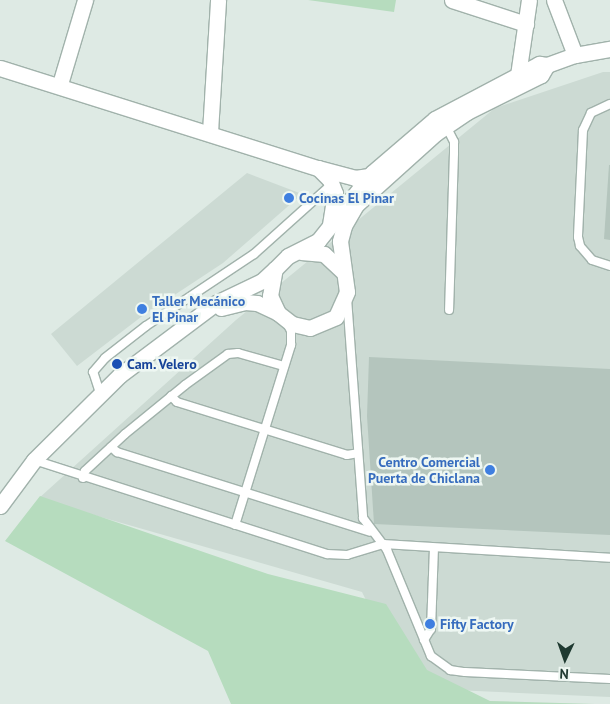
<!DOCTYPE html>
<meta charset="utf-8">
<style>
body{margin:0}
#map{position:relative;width:610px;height:704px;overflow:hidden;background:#deeae4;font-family:"PT Sans",sans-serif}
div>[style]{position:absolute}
.built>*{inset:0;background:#ccdad3}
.green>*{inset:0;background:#b6dcbe}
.building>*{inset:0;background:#b4c5bd}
.roads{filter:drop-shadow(1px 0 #a1b2ab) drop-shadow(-1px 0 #a1b2ab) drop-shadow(0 1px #a1b2ab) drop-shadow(0 -1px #a1b2ab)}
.lane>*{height:8px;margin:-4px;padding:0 4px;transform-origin:4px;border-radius:4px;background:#fff}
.street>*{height:15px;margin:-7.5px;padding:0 7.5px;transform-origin:7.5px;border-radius:7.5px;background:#fff}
.secondary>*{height:15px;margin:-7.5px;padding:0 7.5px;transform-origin:7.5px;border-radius:7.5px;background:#fff}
.dots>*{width:14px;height:14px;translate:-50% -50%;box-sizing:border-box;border:2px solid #eef7f2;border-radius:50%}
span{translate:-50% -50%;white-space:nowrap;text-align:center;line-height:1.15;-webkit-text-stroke:5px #eef7f2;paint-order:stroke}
.shop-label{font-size:14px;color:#366cbe;font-weight:700}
.left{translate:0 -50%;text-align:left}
.right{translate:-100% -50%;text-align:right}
.transit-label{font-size:14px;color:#164399;font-weight:700}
.north{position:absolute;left:540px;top:634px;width:50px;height:50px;-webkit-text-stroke:4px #eef7f2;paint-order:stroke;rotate:183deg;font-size:14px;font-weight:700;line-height:20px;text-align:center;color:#1f3a31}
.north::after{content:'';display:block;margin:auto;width:18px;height:22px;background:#1f3a31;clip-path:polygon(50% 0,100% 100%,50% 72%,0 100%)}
</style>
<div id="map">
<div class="built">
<i style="clip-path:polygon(603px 72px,610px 72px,610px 697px,409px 688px,362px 592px,38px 499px,236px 320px,495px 108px)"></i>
<i style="clip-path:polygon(247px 173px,302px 194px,223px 263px,141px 317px,77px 366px,51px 334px)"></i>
</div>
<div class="green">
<i style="clip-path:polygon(308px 0,396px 0,394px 12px)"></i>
<i style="clip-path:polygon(40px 496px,268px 574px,386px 604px,427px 670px,490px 701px,595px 704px,231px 704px,208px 651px,5px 541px)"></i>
</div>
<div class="building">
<i style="clip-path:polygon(609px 165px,610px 165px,610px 240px,604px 239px)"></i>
<i style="clip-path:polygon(369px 357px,610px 369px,610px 535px,374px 524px,367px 416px)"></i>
</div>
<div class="roads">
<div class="lane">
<i style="left:610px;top:104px;width:21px;rotate:155deg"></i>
<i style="left:591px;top:113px;width:19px;rotate:115deg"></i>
<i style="left:583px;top:130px;width:107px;rotate:92.7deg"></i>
<i style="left:578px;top:237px;width:9px;rotate:77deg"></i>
<i style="left:580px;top:246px;width:18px;rotate:49deg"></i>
<i style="left:592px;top:260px;width:19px;rotate:18deg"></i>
<i style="left:445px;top:124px;width:20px;rotate:63deg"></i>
<i style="left:454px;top:142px;width:11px;rotate:90deg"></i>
<i style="left:454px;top:153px;width:157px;rotate:91.8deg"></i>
<i style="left:347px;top:298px;width:221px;rotate:85.8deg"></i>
<i style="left:363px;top:518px;width:40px;rotate:53deg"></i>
<i style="left:387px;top:550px;width:115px;rotate:67.5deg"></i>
<i style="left:431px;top:656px;width:24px;rotate:36deg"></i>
<i style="left:450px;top:670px;width:15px;rotate:8deg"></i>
<i style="left:465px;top:672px;width:145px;rotate:2.8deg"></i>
<i style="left:100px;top:393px;width:22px;rotate:-108deg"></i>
<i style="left:93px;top:372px;width:18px;rotate:-49deg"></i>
<i style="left:105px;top:358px;width:52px;rotate:-38deg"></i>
<i style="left:146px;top:326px;width:130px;rotate:-33.7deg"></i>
<i style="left:254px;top:254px;width:105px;rotate:-41.9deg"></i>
<i style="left:171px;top:396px;width:8px;rotate:45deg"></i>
<i style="left:177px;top:402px;width:178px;rotate:17.3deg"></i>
<i style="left:347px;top:455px;width:11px;rotate:-10deg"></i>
<i style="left:111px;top:447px;width:8px;rotate:40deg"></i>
<i style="left:117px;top:452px;width:265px;rotate:17.5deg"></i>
<i style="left:34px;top:460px;width:308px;rotate:17.8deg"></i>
<i style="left:327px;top:554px;width:20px;rotate:3deg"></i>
<i style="left:347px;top:555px;width:38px;rotate:-17deg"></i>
<i style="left:383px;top:544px;width:227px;rotate:3.5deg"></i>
<i style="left:83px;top:478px;width:7px;rotate:-74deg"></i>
<i style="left:85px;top:471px;width:54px;rotate:-42.8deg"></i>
<i style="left:125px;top:434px;width:77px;rotate:-39.2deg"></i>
<i style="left:185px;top:385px;width:53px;rotate:-35.8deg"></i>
<i style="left:228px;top:354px;width:10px;rotate:-6deg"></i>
<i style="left:238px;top:353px;width:48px;rotate:15.8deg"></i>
<i style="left:235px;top:525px;width:189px;rotate:-72.7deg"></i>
<i style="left:291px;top:345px;width:14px;rotate:-90deg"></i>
<i style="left:291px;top:331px;width:9px;rotate:-117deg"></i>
<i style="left:424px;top:640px;width:13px;rotate:-58deg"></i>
<i style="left:431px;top:629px;width:80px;rotate:-87.9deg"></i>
</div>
<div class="street">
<i style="left:452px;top:0;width:78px;rotate:18deg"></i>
<i style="left:554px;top:0;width:59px;rotate:69.1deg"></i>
<i style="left:0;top:68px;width:333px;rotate:17.5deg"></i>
<i style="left:318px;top:168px;width:38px;rotate:15deg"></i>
<i style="left:355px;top:178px;width:14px;rotate:-8deg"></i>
<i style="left:518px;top:75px;width:76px;rotate:-81.7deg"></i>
<i style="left:60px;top:84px;width:88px;rotate:-73.4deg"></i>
<i style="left:210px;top:132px;width:132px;rotate:-86.5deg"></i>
<i style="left:318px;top:168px;width:17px;rotate:45deg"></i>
<i style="left:330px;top:180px;width:14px;rotate:69deg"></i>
<i style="left:335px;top:193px;width:32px;rotate:99deg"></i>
</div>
<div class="secondary">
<i style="left:547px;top:65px;width:12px;rotate:121deg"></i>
<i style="left:541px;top:75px;width:83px;rotate:153.4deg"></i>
<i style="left:467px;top:112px;width:37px;rotate:146deg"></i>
<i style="left:436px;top:133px;width:108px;rotate:138deg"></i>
<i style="left:356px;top:205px;width:24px;rotate:120deg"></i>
<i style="left:344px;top:226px;width:16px;rotate:105deg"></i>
<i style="left:340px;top:241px;width:51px;rotate:82.2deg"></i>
<i style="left:347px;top:292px;width:27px;rotate:114deg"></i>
<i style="left:336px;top:317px;width:28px;rotate:157deg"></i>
<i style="left:310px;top:328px;width:18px;rotate:-167deg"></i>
<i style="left:292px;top:324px;width:18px;rotate:-142deg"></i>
<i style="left:278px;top:313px;width:19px;rotate:-115deg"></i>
<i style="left:270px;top:296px;width:27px;rotate:-80deg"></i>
<i style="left:275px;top:269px;width:18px;rotate:-45deg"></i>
<i style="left:288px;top:256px;width:34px;rotate:-27deg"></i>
<i style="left:318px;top:241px;width:87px;rotate:-51.5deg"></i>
<i style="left:372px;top:173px;width:83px;rotate:-40.6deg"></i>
<i style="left:435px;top:119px;width:118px;rotate:-27.9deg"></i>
<i style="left:539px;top:64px;width:8px;rotate:7deg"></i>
<i style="left:547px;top:65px;width:30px;rotate:-20deg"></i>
<i style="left:575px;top:55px;width:36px;rotate:-10deg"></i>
<i style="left:301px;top:252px;width:23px;rotate:5deg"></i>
<i style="left:324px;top:254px;width:26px;rotate:43deg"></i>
<i style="left:221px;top:308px;width:25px;rotate:-14deg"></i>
<i style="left:245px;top:302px;width:12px;rotate:5deg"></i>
<i style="left:257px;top:303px;width:23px;rotate:25deg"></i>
<i style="left:0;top:506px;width:57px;rotate:-53.5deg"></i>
<i style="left:34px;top:460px;width:121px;rotate:-44.7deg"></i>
<i style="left:120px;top:375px;width:120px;rotate:-36.9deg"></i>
<i style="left:216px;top:303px;width:51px;rotate:-25.6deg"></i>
<i style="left:262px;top:281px;width:18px;rotate:-43deg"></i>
</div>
</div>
<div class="dots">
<i style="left:289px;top:198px;background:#3f7fe0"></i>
<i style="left:142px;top:309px;background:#3f7fe0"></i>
<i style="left:117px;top:364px;background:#1a4fb4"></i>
<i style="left:490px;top:470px;background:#3f7fe0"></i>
<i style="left:430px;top:624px;background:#3f7fe0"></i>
</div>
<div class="shop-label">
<span class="left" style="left:299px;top:198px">Cocinas El Pinar</span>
<span class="left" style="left:152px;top:309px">Taller Mecánico<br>El Pinar</span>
<span class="right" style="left:480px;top:470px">Centro Comercial<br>Puerta de Chiclana</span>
<span class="left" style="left:440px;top:624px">Fifty Factory</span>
</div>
<div class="transit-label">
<span class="left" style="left:127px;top:364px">Cam. Velero</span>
</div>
<div class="north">N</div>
</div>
